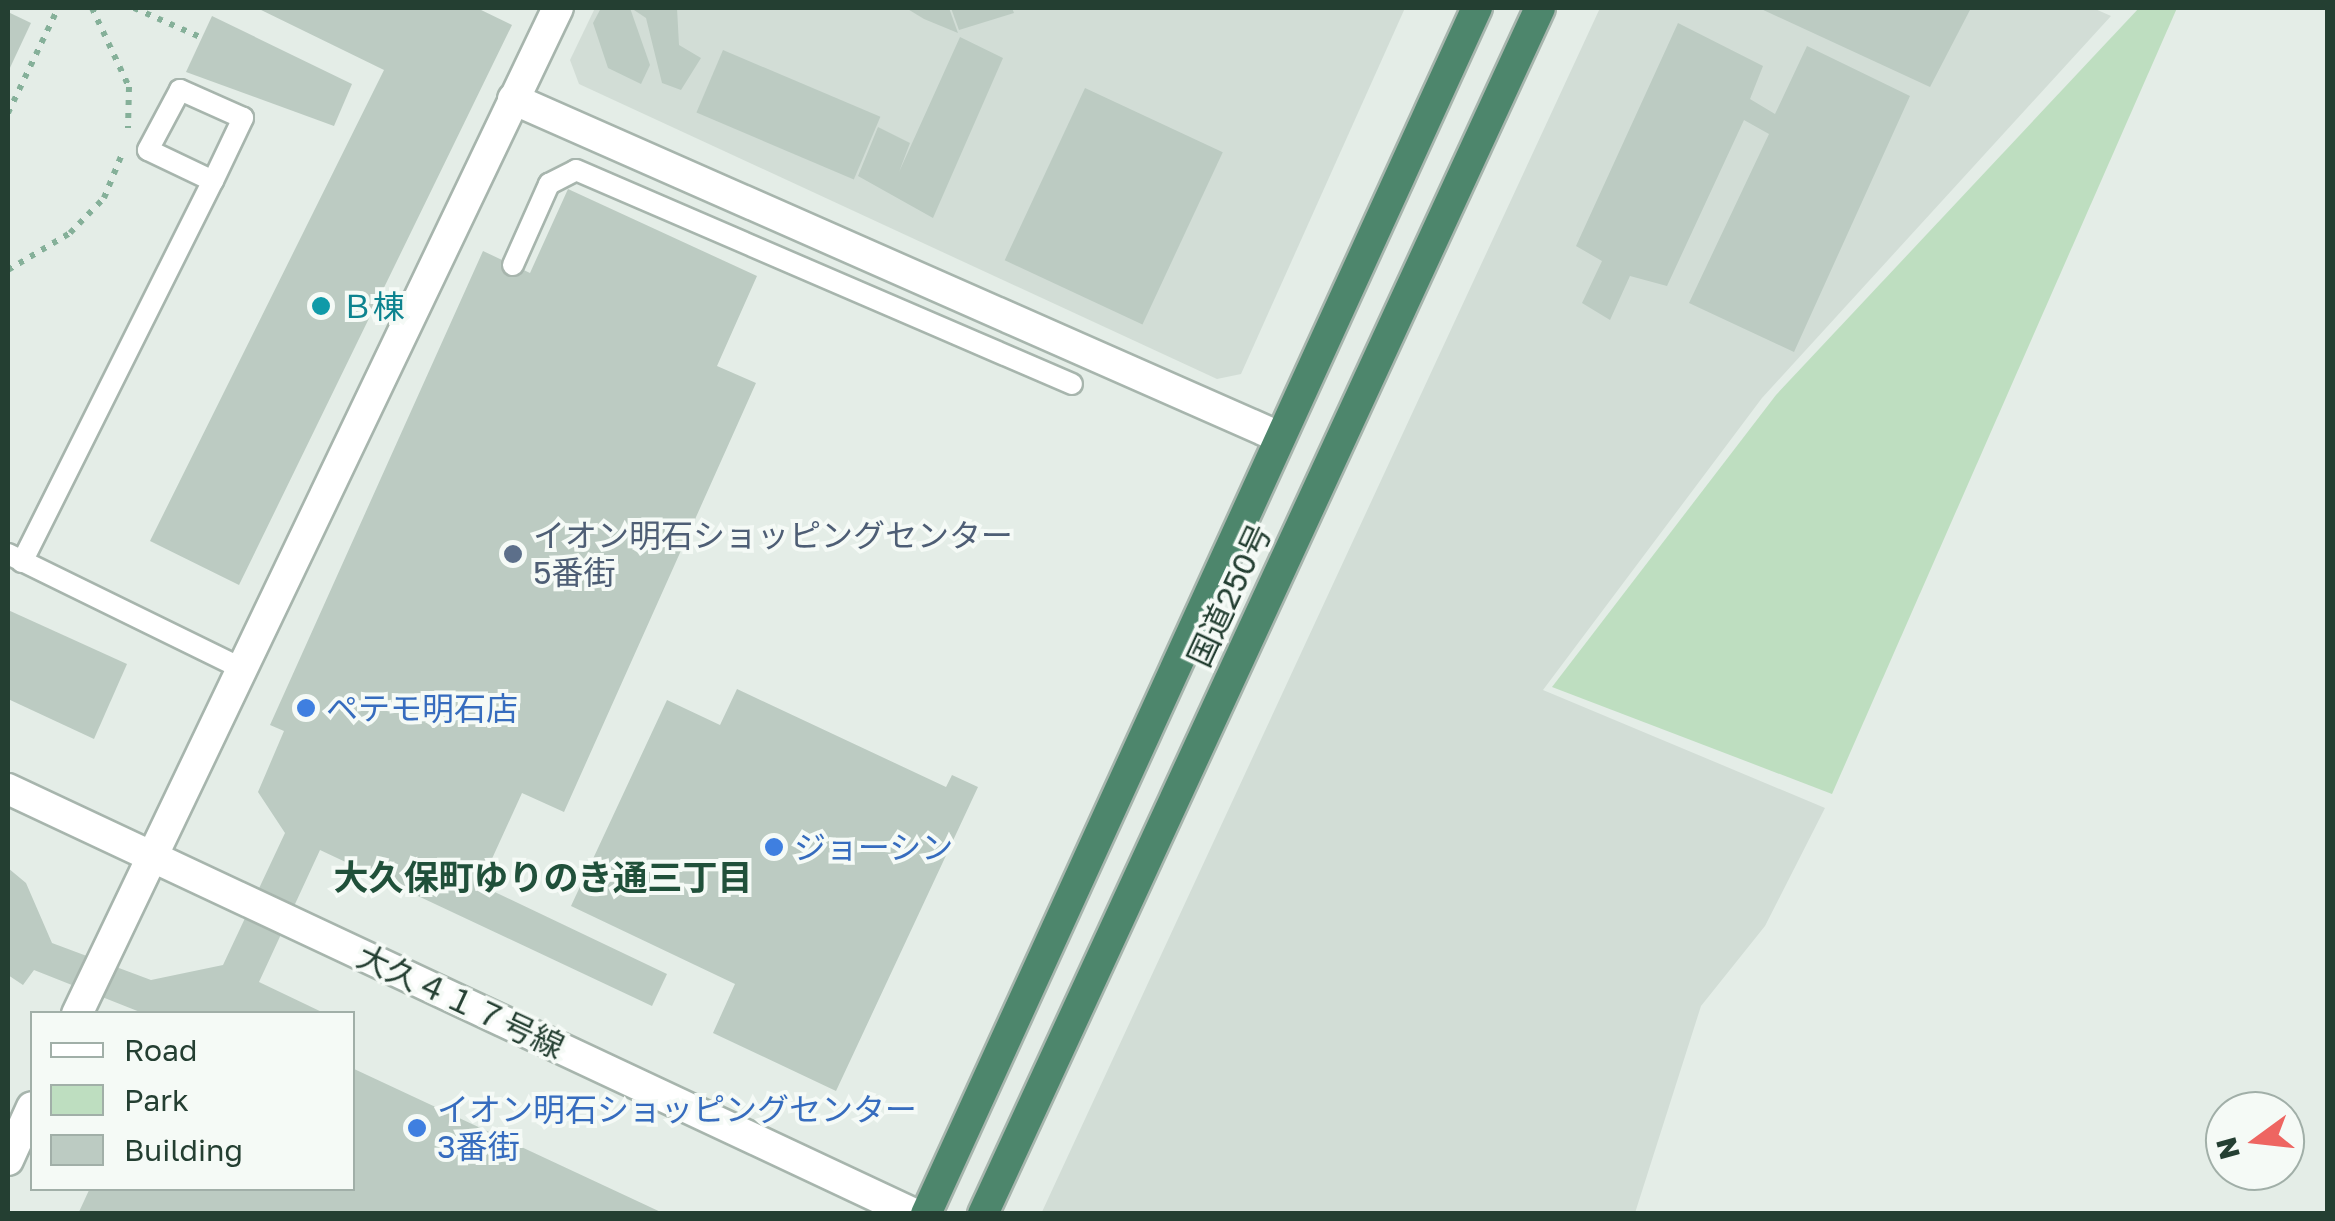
<!DOCTYPE html>
<meta charset="utf-8">
<style>
body{margin:0}
#map{position:relative;width:2335px;height:1221px;overflow:hidden;background:#e4ede7;font-family:"Golos Text","Noto Sans JP",sans-serif}
div>[style]{position:absolute}
.built>*{inset:0;background:#d2ddd6}
.green>*{inset:0;background:#bedec0}
.building>*{inset:0;background:#bccbc2;transform-origin:0 0}
.path>*{height:6px;margin-top:-3px;transform-origin:0;background:repeating-linear-gradient(90deg,#85b099 0 5px,transparent 0 13px)}
.roads{filter:drop-shadow(2px 0 #a7b5ad) drop-shadow(-2px 0 #a7b5ad) drop-shadow(0 2px #a7b5ad) drop-shadow(0 -2px #a7b5ad)}
.service>*{height:20px;margin:-10px;padding:0 10px;transform-origin:10px;border-radius:10px;background:#fff}
.minor>*{height:30px;margin:-15px;padding:0 15px;transform-origin:15px;border-radius:15px;background:#fff}
.tertiary>*{height:30px;margin:-15px;padding:0 15px;transform-origin:15px;border-radius:15px;background:#fff}
.trunk>*{height:30px;margin:-15px;padding:0 15px;transform-origin:15px;border-radius:15px;background:#4d866c}
.dots>*{width:28px;height:28px;translate:-50% -50%;box-sizing:border-box;border:5px solid #f5faf6;border-radius:50%}
span{translate:-50% -50%;white-space:nowrap;text-align:center;line-height:1.15;-webkit-text-stroke:8px #f5faf6;paint-order:stroke}
.culture-label{font-size:32px;color:#0d838f}
.left{translate:0 -50%;text-align:left}
.service-label{font-size:32px;color:#4e5e75}
.street-label{font-size:32px;color:#243f32}
.shop-label{font-size:32px;color:#366cbe}
.neighbourhood-label{font-size:35px;color:#20503a;font-weight:700}
.frame{position:absolute;inset:0;border:10px solid #243f32;pointer-events:none}
.legend{position:absolute;left:30px;top:1011px;width:325px;height:180px;box-sizing:border-box;background:#f5faf6;border:2px solid #a1afa8;margin:0;padding:12px 18px;list-style:none;font-size:30px;color:#243f32}
.legend li{display:flex;align-items:center;gap:20px;height:50px}
.legend b{width:50px;border:2px solid #a1afa8}
.north{position:absolute;left:2205px;top:1091px;width:100px;height:100px;box-sizing:border-box;background:#f5faf6;border:2px solid #a1afa8;border-radius:50%;rotate:255deg;font-size:28px;font-weight:700;line-height:40px;text-align:center;color:#243f32}
.north::after{content:'';display:block;margin:auto;width:35px;height:45px;background:#ee6561;clip-path:polygon(50% 0,100% 100%,50% 72%,0 100%)}
</style>
<div id="map">
<div class="built">
<i style="clip-path:polygon(595px 8px,1405px 8px,1241px 374px,1217px 379px,579px 84px,570px 60px)"></i>
<i style="clip-path:polygon(1600px 8px,2093px 8px,2111px 16px,1762px 398px,1543px 690px,1825px 808px,1765px 926px,1701px 1006px,1635px 1213px,1041px 1214px)"></i>
</div>
<div class="green">
<i style="clip-path:polygon(2139px 8px,2177px 8px,1832px 794px,1552px 687px,1776px 395px)"></i>
</div>
<div class="building">
<i style="clip-path:polygon(257px 8px,477px 8px,512px 25px,239px 585px,150px 541px,384px 70px)"></i>
<i style="clip-path:polygon(601px 8px,630px 8px,650px 65px,641px 84px,608px 68px,593px 23px)"></i>
<i style="clip-path:polygon(631px 8px,677px 8px,679px 45px,701px 58px,681px 90px,662px 83px,646px 18px)"></i>
<i style="clip-path:polygon(906px 8px,949px 8px,958px 33px,924px 19px)"></i>
<i style="clip-path:polygon(951px 8px,1012px 8px,1014px 13px,959px 30px)"></i>
<i style="clip-path:polygon(1759px 8px,1971px 8px,1930px 87px)"></i>
<i style="clip-path:polygon(8px 12px,31px 23px,8px 72px)"></i>
<i style="clip-path:polygon(212px 16px,352px 84px,334px 126px,186px 72px)"></i>
<i style="clip-path:polygon(1678px 23px,1763px 66px,1750px 99px,1775px 114px,1807px 46px,1910px 96px,1794px 352px,1689px 303px,1769px 134px,1744px 120px,1667px 286px,1630px 276px,1610px 320px,1582px 303px,1602px 261px,1576px 246px)"></i>
<i style="clip-path:polygon(960px 37px,1003px 58px,933px 218px,858px 176px,878px 127px,910px 143px,899px 172px)"></i>
<i style="left:723px;top:50px;width:171px;height:68px;rotate:23deg"></i>
<i style="left:1085px;top:88px;width:152px;height:190px;rotate:25deg"></i>
<i style="clip-path:polygon(568px 189px,757px 276px,717px 366px,756px 383px,564px 812px,522px 793px,480px 885px,667px 974px,652px 1006px,320px 850px,259px 982px,326px 1014px,145px 1014px,34px 970px,23px 985px,8px 975px,8px 868px,26px 883px,52px 943px,151px 980px,223px 965px,285px 833px,258px 792px,284px 731px,270px 725px,483px 251px,530px 273px)"></i>
<i style="clip-path:polygon(8px 610px,127px 664px,94px 739px,8px 699px)"></i>
<i style="clip-path:polygon(737px 689px,946px 787px,952px 775px,978px 787px,836px 1091px,713px 1033px,735px 984px,571px 906px,667px 700px,720px 725px)"></i>
<i style="clip-path:polygon(352px 1068px,665px 1214px,78px 1214px,90px 1188px,352px 1188px)"></i>
</div>
<div class="path">
<i style="left:92px;top:8px;width:87px;rotate:64.9deg"></i>
<i style="left:129px;top:87px;width:41px;rotate:91.4deg"></i>
<i style="left:134px;top:8px;width:74px;rotate:23.8deg"></i>
<i style="left:8px;top:113px;width:116px;rotate:-64.5deg"></i>
<i style="left:8px;top:270px;width:72px;rotate:-30.8deg"></i>
<i style="left:70px;top:233px;width:49px;rotate:-45.8deg"></i>
<i style="left:104px;top:198px;width:48px;rotate:-67.8deg"></i>
</div>
<div class="roads">
<div class="service">
<i style="left:513px;top:265px;width:89px;rotate:-66deg"></i>
<i style="left:549px;top:184px;width:30px;rotate:-27deg"></i>
<i style="left:576px;top:170px;width:540px;rotate:23.34deg"></i>
<i style="left:8px;top:554px;width:262px;rotate:26.1deg"></i>
<i style="left:22px;top:562px;width:426px;rotate:-63.4deg"></i>
<i style="left:213px;top:181px;width:70px;rotate:-64.5deg"></i>
<i style="left:243px;top:118px;width:69px;rotate:-156deg"></i>
<i style="left:180px;top:90px;width:68px;rotate:118.1deg"></i>
<i style="left:148px;top:150px;width:72px;rotate:25.5deg"></i>
</div>
<div class="minor">
<i style="left:513px;top:99px;width:835px;rotate:23.8deg"></i>
<i style="left:77px;top:1014px;width:1115px;rotate:-64.45deg"></i>
<i style="left:8px;top:1160px;width:58px;rotate:-65.6deg"></i>
</div>
<div class="tertiary">
<i style="left:8px;top:789px;width:1001px;rotate:25.13deg"></i>
</div>
<div class="trunk">
<i style="left:926px;top:1214px;width:1326px;rotate:-65.45deg"></i>
<i style="left:983px;top:1214px;width:1328px;rotate:-65.21deg"></i>
</div>
</div>
<div class="dots">
<i style="left:321px;top:306px;background:#0f9aa8"></i>
<i style="left:513px;top:554px;background:#5c6f8a"></i>
<i style="left:306px;top:708px;background:#3f7fe0"></i>
<i style="left:774px;top:847px;background:#3f7fe0"></i>
<i style="left:417px;top:1128px;background:#3f7fe0"></i>
</div>
<div class="culture-label">
<span class="left" style="left:341px;top:306px">Ｂ棟</span>
</div>
<div class="service-label">
<span class="left" style="left:533px;top:554px">イオン明石ショッピングセンター<br>5番街</span>
</div>
<div class="street-label">
<span style="left:1229px;top:595px;rotate:-65deg">国道250号</span>
<span style="left:461px;top:1001px;rotate:25deg">大久４１７号線</span>
</div>
<div class="shop-label">
<span class="left" style="left:326px;top:708px">ペテモ明石店</span>
<span class="left" style="left:794px;top:847px">ジョーシン</span>
<span class="left" style="left:437px;top:1128px">イオン明石ショッピングセンター<br>3番街</span>
</div>
<div class="neighbourhood-label">
<span style="left:543px;top:877px">大久保町ゆりのき通三丁目</span>
</div>
<div class="frame"></div>
<ul class="legend">
<li><b style="height:12px;background:#fff"></b>Road</li>
<li><b style="height:28px;background:#bedec0"></b>Park</li>
<li><b style="height:28px;background:#bccbc2"></b>Building</li>
</ul>
<div class="north">N</div>
</div>
